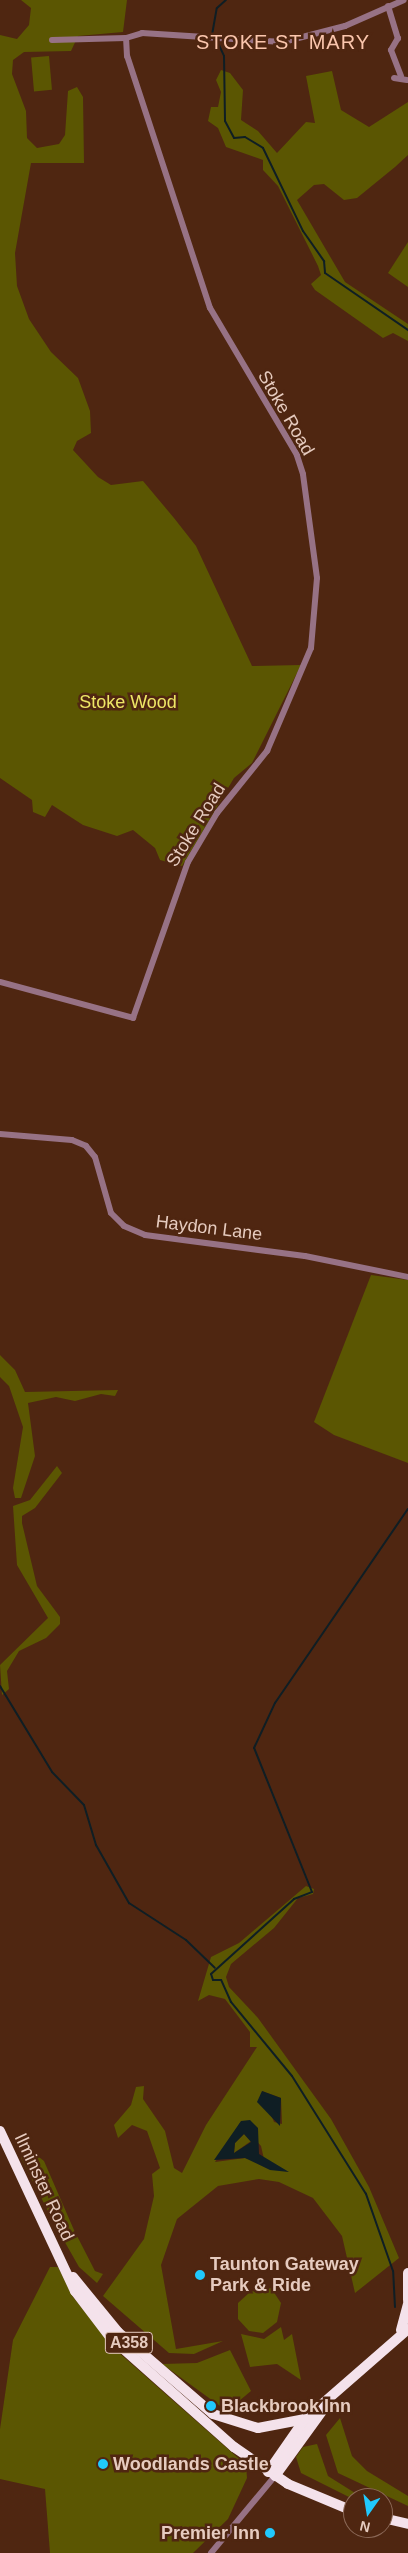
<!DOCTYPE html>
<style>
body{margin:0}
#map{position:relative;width:408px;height:2553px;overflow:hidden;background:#4f2611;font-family:Arial,sans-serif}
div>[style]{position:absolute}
.green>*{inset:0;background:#5b5602;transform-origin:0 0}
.water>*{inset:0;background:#0f1e24}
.stream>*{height:2px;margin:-1px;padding:0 1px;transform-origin:1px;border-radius:1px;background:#0f1e24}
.minor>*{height:6px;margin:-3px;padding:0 3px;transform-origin:3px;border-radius:3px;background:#977285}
.highway>*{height:10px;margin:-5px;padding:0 5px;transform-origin:5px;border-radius:5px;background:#f4e2eb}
.dots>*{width:14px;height:14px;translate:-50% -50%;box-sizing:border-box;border:2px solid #4f2611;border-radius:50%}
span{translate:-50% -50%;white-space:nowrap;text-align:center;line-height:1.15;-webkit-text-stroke:5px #4f2611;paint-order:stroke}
.shield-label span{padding:1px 4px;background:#4f2611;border:1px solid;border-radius:4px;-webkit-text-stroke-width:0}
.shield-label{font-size:16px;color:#e6cbbf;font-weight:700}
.street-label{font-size:18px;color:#e6cbbf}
.park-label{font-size:18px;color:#eee766}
.poi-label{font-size:18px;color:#e6cbbf;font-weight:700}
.left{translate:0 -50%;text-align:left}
.right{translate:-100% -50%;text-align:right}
.quarter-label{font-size:20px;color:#fbc6ad;letter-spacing:1px}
.north{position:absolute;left:343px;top:2488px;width:50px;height:50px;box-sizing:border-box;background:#4f2611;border:1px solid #8b6857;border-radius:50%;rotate:193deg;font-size:14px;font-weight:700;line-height:20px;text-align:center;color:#e6cbbf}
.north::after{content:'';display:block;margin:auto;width:18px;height:22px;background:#20c9fd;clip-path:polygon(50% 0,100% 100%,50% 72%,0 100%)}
</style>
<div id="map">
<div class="green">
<i style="clip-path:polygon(21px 0,127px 0,123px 32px,78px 36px,71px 51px,24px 52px,13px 60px,12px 74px,26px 111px,27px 138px,37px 148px,59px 144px,65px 135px,68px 91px,77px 87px,83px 97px,84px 163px,31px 163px,15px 253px,17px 286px,29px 319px,51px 352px,78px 378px,90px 411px,91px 433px,77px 441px,73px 450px,98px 477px,111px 485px,143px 481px,174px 518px,196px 546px,252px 666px,301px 665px,252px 763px,234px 778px,182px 866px,160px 860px,155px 848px,133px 830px,117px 836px,83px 825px,52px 805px,45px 817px,33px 812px,32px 800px,0 778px,0 35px,17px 39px,29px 25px,31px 8px)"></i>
<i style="left:49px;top:56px;width:34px;height:18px;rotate:85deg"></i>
<i style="clip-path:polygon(221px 70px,230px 73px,243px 90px,241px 120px,258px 131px,277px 153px,306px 122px,315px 123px,306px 76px,332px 71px,341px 110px,369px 127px,408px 102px,408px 155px,395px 167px,357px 198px,344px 200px,324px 184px,314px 185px,297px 200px,345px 282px,408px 324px,408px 341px,393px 333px,383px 338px,315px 290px,311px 284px,321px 275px,318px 266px,278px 186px,263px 170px,263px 160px,226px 147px,218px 128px,208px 121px,211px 107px,218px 107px,221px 92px,216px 80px)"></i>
<i style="clip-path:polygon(408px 242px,408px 287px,388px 273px)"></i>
<i style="clip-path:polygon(371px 1275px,408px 1280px,408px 1463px,334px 1435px,314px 1422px)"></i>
<i style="clip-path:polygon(0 1355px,15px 1370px,25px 1392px,118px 1390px,115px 1396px,101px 1394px,75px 1401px,56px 1397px,28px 1403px,35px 1456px,21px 1498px,15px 1498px,13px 1488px,23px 1427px,9px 1386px,0 1377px)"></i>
<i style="clip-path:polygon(57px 1466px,62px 1473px,35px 1508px,22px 1516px,22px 1523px,37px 1586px,60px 1617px,60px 1624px,46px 1638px,19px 1651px,7px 1671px,9px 1689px,2px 1695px,0 1665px,48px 1618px,17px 1565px,13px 1506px,30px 1500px)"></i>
<i style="clip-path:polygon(evenodd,306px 1886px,314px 1889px,313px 1894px,298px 1898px,274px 1928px,231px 1964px,226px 1977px,229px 1987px,258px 2018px,331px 2119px,369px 2187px,399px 2258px,355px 2293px,342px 2236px,313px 2198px,279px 2182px,259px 2179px,218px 2186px,177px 2219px,161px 2265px,176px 2349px,223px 2341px,194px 2354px,169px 2353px,103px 2296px,144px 2239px,154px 2196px,152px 2174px,160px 2168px,147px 2131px,132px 2125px,118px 2138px,114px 2125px,131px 2105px,136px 2087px,144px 2086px,143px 2099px,165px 2131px,174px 2168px,182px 2173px,206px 2125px,257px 2047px,250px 2047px,250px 2032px,225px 1999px,209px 1995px,198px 2001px,211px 1957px,239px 1943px,306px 1886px,262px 2091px,281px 2098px,282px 2124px,274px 2122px,262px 2091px,306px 1886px,240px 2123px,261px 2146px,264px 2159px,288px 2172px,245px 2158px,215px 2162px,240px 2123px)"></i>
<i style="clip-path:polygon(244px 2134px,251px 2141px,234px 2153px,235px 2143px)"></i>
<i style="clip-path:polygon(21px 2143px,44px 2161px,74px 2230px,95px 2271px,103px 2274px,97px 2283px,79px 2267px,54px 2223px,21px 2158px)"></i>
<i style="clip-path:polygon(50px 2267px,58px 2267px,73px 2297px,117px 2351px,246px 2465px,247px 2478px,228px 2519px,193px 2553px,50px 2553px,45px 2489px,0 2479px,0 2429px,13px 2340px)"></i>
<i style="clip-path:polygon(271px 2288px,281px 2303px,277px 2322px,263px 2333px,249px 2331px,238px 2319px,238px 2303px,250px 2292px)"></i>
<i style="clip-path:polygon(281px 2327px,284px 2340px,292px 2334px,301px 2380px,277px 2364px,250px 2367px,241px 2334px,264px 2339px)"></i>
<i style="clip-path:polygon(230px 2350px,251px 2391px,227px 2411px,162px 2364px,197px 2363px)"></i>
<i style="clip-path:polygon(340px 2418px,352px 2456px,367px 2471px,408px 2496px,408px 2506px,338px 2473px,326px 2435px)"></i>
<i style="clip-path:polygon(317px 2444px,328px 2476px,363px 2498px,353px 2499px,301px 2473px,296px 2457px,303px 2447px)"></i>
</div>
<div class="water">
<i style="clip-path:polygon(262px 2091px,281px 2098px,280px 2126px,257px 2102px)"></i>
<i style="clip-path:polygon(evenodd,250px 2120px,258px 2128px,259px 2154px,289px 2172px,270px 2170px,245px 2158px,214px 2160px,241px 2121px,250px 2120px,244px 2134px,251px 2142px,234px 2153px,235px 2143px,244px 2134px)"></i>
</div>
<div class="stream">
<i style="left:212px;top:35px;width:27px;rotate:-80deg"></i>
<i style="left:217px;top:8px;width:12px;rotate:-42deg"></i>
<i style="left:218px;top:43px;width:14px;rotate:65deg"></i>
<i style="left:224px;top:56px;width:65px;rotate:89.1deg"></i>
<i style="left:225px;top:121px;width:19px;rotate:62deg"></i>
<i style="left:234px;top:138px;width:11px;rotate:-5deg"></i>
<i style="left:245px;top:137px;width:21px;rotate:31deg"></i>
<i style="left:263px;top:148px;width:92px;rotate:64.3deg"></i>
<i style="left:303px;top:231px;width:37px;rotate:55deg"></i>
<i style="left:324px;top:261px;width:12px;rotate:85deg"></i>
<i style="left:325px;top:273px;width:101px;rotate:34.5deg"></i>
<i style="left:0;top:1686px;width:100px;rotate:58.8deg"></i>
<i style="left:52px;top:1772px;width:46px;rotate:45.9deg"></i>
<i style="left:84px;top:1805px;width:42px;rotate:73.3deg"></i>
<i style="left:96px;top:1845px;width:67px;rotate:60.4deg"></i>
<i style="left:129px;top:1903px;width:68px;rotate:33deg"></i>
<i style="left:186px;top:1940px;width:40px;rotate:44deg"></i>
<i style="left:395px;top:2307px;width:36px;rotate:-93deg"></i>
<i style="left:393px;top:2271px;width:82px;rotate:-109.3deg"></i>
<i style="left:366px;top:2194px;width:139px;rotate:-122.1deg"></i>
<i style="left:292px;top:2076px;width:96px;rotate:-129.5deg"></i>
<i style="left:231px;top:2002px;width:24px;rotate:-114deg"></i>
<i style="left:221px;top:1980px;width:8px;rotate:180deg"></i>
<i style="left:213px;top:1980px;width:6px;rotate:-108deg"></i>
<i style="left:211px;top:1974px;width:112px;rotate:-42.1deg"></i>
<i style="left:294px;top:1899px;width:19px;rotate:-21deg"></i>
<i style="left:312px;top:1892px;width:155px;rotate:-111.9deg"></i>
<i style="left:254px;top:1748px;width:50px;rotate:-65deg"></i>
<i style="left:275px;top:1703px;width:235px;rotate:-55.6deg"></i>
</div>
<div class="minor">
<i style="left:388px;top:6px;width:34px;rotate:73deg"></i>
<i style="left:398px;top:38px;width:14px;rotate:120deg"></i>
<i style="left:391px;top:50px;width:28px;rotate:69deg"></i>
<i style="left:52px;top:40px;width:74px;rotate:-1.5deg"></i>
<i style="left:394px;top:78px;width:13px;rotate:9deg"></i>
<i style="left:0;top:982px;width:138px;rotate:15.1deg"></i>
<i style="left:133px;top:1018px;width:165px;rotate:-70.6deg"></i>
<i style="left:188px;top:862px;width:57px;rotate:-59.4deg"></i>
<i style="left:217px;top:813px;width:80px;rotate:-51.1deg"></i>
<i style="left:267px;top:751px;width:112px;rotate:-66.9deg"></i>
<i style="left:311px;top:648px;width:70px;rotate:-85.1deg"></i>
<i style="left:317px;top:578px;width:105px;rotate:-97.7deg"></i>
<i style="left:303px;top:474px;width:20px;rotate:-108deg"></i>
<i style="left:297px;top:455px;width:171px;rotate:-120.6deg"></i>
<i style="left:210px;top:308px;width:265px;rotate:-108.2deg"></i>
<i style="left:127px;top:56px;width:18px;rotate:-93deg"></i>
<i style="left:126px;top:38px;width:17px;rotate:-17deg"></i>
<i style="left:142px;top:33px;width:141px;rotate:3.7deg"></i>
<i style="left:283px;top:42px;width:64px;rotate:-14.5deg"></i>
<i style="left:345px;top:26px;width:64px;rotate:-23.8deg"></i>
<i style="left:0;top:1134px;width:72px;rotate:4.8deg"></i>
<i style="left:72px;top:1140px;width:15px;rotate:23deg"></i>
<i style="left:86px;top:1146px;width:14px;rotate:51deg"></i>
<i style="left:95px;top:1157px;width:58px;rotate:74.1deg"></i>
<i style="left:111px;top:1213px;width:18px;rotate:45deg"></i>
<i style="left:124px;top:1226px;width:23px;rotate:23deg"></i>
<i style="left:145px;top:1235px;width:161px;rotate:7.5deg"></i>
<i style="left:305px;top:1256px;width:105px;rotate:11.5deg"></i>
<i style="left:211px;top:2553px;width:100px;rotate:-50.3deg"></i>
</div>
<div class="highway">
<i style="left:0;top:2131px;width:177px;rotate:64.9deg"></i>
<i style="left:75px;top:2291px;width:58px;rotate:52.7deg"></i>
<i style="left:110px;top:2337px;width:166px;rotate:41.6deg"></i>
<i style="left:234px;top:2447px;width:65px;rotate:34.4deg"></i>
<i style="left:288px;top:2484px;width:70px;rotate:22.6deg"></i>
<i style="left:408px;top:2273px;width:27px;rotate:90deg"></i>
<i style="left:73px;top:2277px;width:71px;rotate:50.7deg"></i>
<i style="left:118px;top:2332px;width:125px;rotate:40.8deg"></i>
<i style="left:213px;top:2414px;width:47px;rotate:17.3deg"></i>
<i style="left:258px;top:2428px;width:48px;rotate:-10.8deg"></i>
<i style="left:401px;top:2330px;width:28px;rotate:-75deg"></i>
<i style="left:268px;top:2472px;width:65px;rotate:-55.1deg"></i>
<i style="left:305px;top:2419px;width:137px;rotate:-41.1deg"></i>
<i style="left:275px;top:2476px;width:82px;rotate:-54deg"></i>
<i style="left:383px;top:2518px;width:26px;rotate:13deg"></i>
</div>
<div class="dots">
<i style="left:200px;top:2275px;background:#20c9fd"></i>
<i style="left:211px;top:2406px;background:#20c9fd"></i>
<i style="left:103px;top:2464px;background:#20c9fd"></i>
<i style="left:270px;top:2533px;background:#20c9fd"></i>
</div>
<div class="shield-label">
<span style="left:129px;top:2343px">A358</span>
</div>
<div class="street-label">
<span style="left:286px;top:413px;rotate:60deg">Stoke Road</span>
<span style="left:196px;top:825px;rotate:-58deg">Stoke Road</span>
<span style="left:209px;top:1228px;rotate:7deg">Haydon Lane</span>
<span style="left:44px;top:2187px;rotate:65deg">Ilminster Road</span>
</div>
<div class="park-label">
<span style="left:128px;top:702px">Stoke Wood</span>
</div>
<div class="poi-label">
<span class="left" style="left:210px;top:2275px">Taunton Gateway<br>Park &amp; Ride</span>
<span class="left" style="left:221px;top:2406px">Blackbrook Inn</span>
<span class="left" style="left:113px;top:2464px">Woodlands Castle</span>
<span class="right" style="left:260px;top:2533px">Premier Inn</span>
</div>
<div class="quarter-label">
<span style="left:283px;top:42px">STOKE ST MARY</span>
</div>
<div class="north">N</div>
</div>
